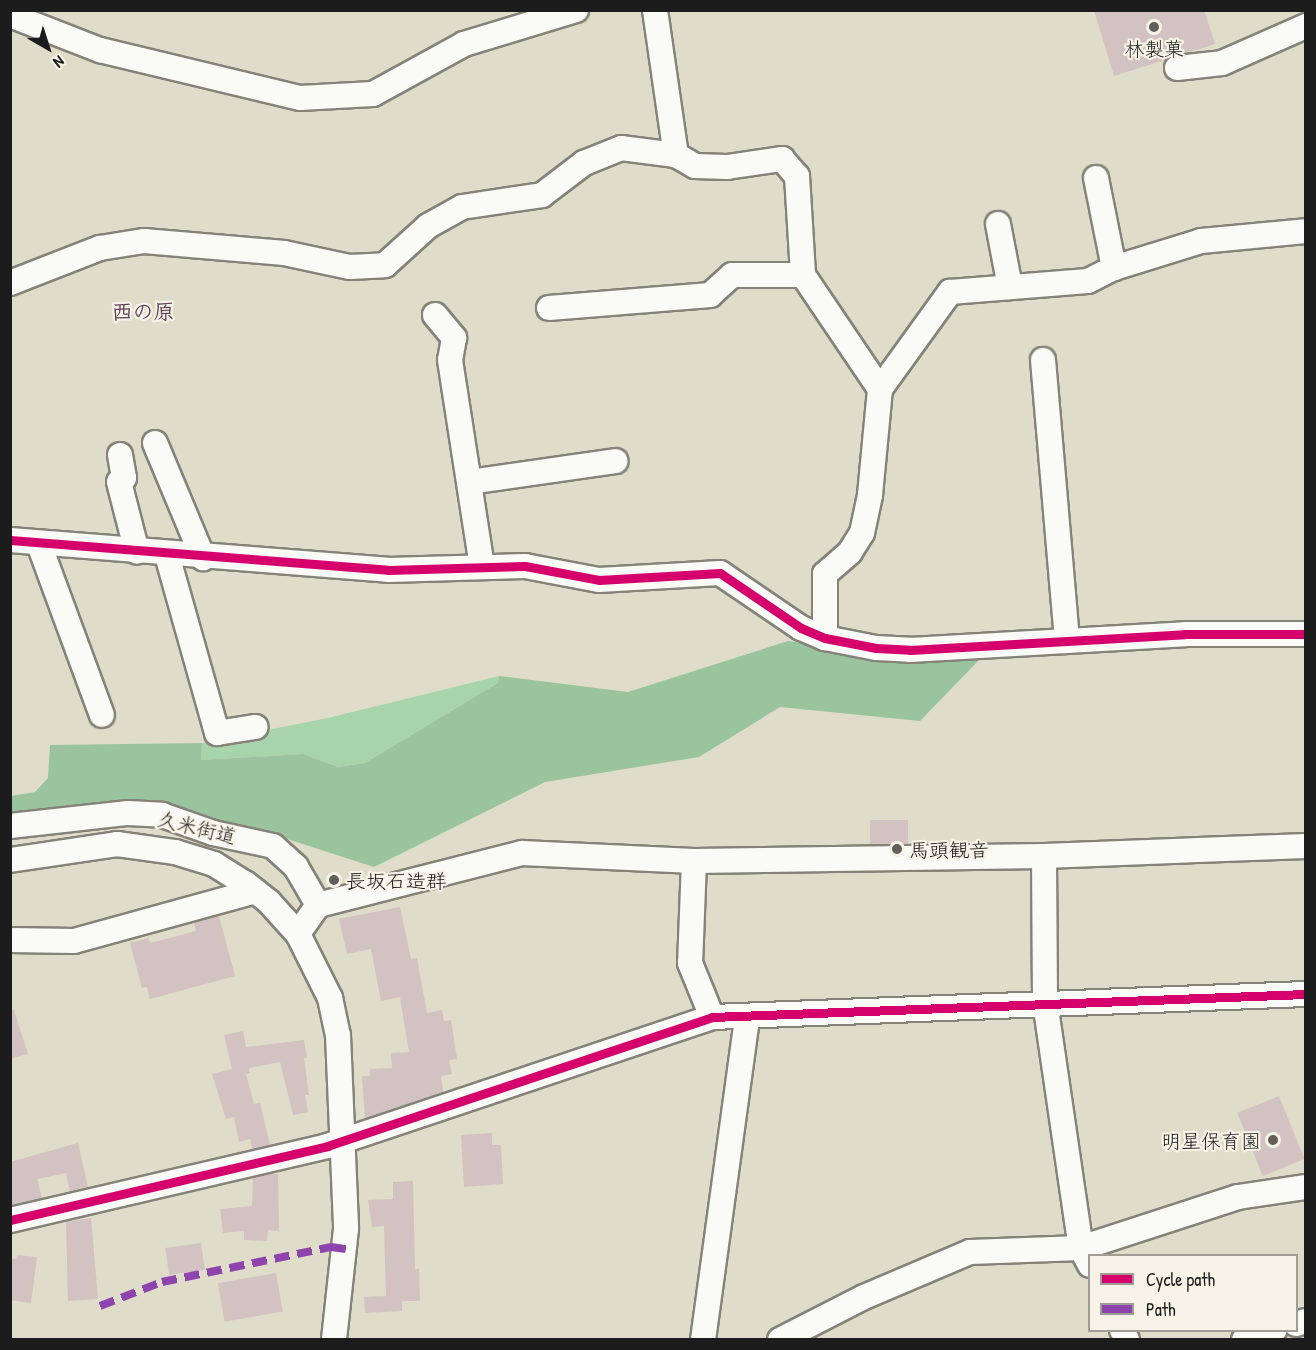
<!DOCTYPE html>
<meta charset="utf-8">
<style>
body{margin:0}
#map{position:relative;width:1316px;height:1350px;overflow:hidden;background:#dfdcc9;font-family:"Patrick Hand","Klee One",sans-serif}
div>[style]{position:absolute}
.green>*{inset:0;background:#a7d4aa}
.forest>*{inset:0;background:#9ac49e}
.building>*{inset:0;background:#d2c2c1;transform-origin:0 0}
.roads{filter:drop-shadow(2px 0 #848279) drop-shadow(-2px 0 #848279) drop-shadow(0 2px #848279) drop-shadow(0 -2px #848279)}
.minor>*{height:24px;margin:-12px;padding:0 12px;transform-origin:12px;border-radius:12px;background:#fafaf7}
.quiet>*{height:8px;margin-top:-4px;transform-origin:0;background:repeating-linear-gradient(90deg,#8e44ad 0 15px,transparent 0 23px)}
.cycleway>*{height:9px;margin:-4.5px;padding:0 4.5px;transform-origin:4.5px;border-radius:4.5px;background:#d6006c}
.dots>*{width:16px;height:16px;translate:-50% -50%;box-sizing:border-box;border:3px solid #f7f3e8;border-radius:50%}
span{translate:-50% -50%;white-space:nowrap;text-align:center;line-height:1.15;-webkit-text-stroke:4.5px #f7f3e8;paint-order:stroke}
.poi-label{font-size:20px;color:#1c1c1c}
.left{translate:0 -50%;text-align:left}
.right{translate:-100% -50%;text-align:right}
.street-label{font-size:20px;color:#1c1c1c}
.neighbourhood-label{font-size:21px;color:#614554;font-weight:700}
.frame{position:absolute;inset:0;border:12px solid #1c1c1c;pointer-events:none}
.legend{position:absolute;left:1088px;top:1254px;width:210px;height:78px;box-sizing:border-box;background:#f7f3e8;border:2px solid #9f9d96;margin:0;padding:8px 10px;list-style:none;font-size:18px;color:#1c1c1c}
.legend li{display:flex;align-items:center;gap:12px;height:30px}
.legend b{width:30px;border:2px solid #9f9d96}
.north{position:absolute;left:18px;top:18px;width:60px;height:60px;-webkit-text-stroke:4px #f7f3e8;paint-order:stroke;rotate:141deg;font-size:16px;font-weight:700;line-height:24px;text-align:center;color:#1c1c1c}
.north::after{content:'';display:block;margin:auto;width:21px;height:27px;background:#1c1c1c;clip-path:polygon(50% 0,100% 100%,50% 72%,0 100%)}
</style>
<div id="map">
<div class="green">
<i style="clip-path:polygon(499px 676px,498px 683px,365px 763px,338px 767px,303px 754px,201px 760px,202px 743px,328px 718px)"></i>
</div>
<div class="forest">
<i style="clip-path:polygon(788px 641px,901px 658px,981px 658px,920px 721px,780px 707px,699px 757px,545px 782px,374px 867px,281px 837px,216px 824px,152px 804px,61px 808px,11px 817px,11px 796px,35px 792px,48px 778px,50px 745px,202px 743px,201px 760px,303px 754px,338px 767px,365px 763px,498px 683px,499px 676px,628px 692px)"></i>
</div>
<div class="building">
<i style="clip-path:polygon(1094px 10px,1204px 10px,1215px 44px,1114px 76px)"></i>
<i style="left:870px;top:820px;width:38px;height:24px"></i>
<i style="clip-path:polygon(400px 907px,411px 959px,417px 958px,427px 1013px,442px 1010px,444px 1021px,451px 1020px,457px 1059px,449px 1060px,452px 1074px,441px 1076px,443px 1092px,365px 1118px,362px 1076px,370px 1076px,370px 1069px,392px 1068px,391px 1053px,409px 1052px,400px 997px,381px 1001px,371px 949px,347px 954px,339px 919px)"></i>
<i style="clip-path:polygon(219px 916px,235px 976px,150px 999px,147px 987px,142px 988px,130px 943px,149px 938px,150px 943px,196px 931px,194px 923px)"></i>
<i style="clip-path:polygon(10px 1010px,14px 1010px,28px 1054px,10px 1059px)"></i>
<i style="clip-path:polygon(243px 1031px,246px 1047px,304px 1040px,307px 1058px,304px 1058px,309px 1095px,305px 1095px,308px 1112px,293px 1115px,280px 1062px,249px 1068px,250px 1073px,246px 1074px,254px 1104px,260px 1103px,270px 1145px,252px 1149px,250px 1139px,239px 1142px,234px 1117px,226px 1119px,212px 1074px,232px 1069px,224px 1035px)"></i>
<i style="left:1279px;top:1096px;width:68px;height:45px;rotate:68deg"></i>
<i style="clip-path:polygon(492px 1133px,492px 1145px,501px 1145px,503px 1184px,464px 1187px,461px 1135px)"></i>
<i style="clip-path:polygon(78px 1143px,88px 1187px,70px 1191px,66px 1173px,37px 1179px,42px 1198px,10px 1205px,10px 1162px)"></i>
<i style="clip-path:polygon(271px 1174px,278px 1174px,279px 1231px,268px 1230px,267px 1241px,244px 1240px,244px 1231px,223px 1233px,220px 1209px,252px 1206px,253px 1178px)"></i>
<i style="clip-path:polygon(413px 1181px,415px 1269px,419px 1269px,420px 1301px,402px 1301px,402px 1311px,365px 1313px,364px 1297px,386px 1296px,384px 1226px,372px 1227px,368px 1200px,393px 1199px,393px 1182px)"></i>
<i style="clip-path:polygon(91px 1218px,98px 1299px,68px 1301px,66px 1222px)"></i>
<i style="left:201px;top:1243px;width:27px;height:36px;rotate:82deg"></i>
<i style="clip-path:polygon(17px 1255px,37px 1257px,31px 1303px,10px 1300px,10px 1258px,16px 1259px)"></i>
<i style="left:276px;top:1273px;width:39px;height:59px;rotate:80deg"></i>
</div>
<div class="roads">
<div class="minor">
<i style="left:655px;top:10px;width:147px;rotate:81.8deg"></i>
<i style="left:10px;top:15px;width:97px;rotate:21.3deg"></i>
<i style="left:100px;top:50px;width:206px;rotate:13.5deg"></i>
<i style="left:300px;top:98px;width:73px;rotate:-3.1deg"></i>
<i style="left:373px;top:94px;width:104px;rotate:-28.8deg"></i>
<i style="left:464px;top:44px;width:117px;rotate:-16.9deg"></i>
<i style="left:1177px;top:68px;width:45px;rotate:-6.3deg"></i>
<i style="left:1222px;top:63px;width:92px;rotate:-23.8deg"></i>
<i style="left:1096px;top:178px;width:92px;rotate:78.7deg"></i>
<i style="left:998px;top:224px;width:64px;rotate:79.2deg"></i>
<i style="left:10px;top:283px;width:97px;rotate:-21.3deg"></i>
<i style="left:100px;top:248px;width:45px;rotate:-9deg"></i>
<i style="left:144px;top:241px;width:141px;rotate:4.9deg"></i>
<i style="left:284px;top:253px;width:67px;rotate:12deg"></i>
<i style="left:350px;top:267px;width:35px;rotate:-3deg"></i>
<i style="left:385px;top:265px;width:58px;rotate:-42.2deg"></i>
<i style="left:428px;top:226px;width:39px;rotate:-29deg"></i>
<i style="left:462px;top:207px;width:81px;rotate:-8.5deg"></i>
<i style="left:542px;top:195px;width:53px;rotate:-37.3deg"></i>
<i style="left:584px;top:163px;width:40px;rotate:-22deg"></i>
<i style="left:621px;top:148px;width:55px;rotate:7.3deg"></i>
<i style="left:676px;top:155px;width:22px;rotate:30deg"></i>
<i style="left:695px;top:166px;width:32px;rotate:2deg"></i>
<i style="left:727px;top:167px;width:56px;rotate:-8.3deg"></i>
<i style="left:782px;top:159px;width:23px;rotate:49deg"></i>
<i style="left:797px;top:176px;width:99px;rotate:86.5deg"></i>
<i style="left:803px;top:275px;width:138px;rotate:56deg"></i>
<i style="left:549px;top:308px;width:162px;rotate:-4.6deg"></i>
<i style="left:710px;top:295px;width:30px;rotate:-42deg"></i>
<i style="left:732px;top:275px;width:71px"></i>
<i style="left:435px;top:315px;width:30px;rotate:50deg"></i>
<i style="left:454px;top:338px;width:22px;rotate:100deg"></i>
<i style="left:450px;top:360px;width:208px;rotate:81.2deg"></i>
<i style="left:1043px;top:360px;width:282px;rotate:85.1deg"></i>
<i style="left:155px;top:443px;width:125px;rotate:67.3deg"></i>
<i style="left:120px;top:455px;width:23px;rotate:80deg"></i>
<i style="left:124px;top:478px;width:6px;rotate:141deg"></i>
<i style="left:119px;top:482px;width:72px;rotate:75.6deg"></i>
<i style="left:470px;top:482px;width:147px;rotate:-8.2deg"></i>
<i style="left:10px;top:540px;width:379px;rotate:4.5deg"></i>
<i style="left:388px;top:570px;width:137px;rotate:-1.7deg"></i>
<i style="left:525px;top:566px;width:75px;rotate:10.7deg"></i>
<i style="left:599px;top:580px;width:121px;rotate:-3.3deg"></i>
<i style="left:720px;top:573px;width:98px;rotate:34.2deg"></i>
<i style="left:801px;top:628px;width:26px;rotate:23deg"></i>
<i style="left:825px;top:638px;width:52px;rotate:11.1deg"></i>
<i style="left:876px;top:648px;width:34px;rotate:3deg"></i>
<i style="left:910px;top:650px;width:275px;rotate:-3.3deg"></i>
<i style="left:1185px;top:634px;width:121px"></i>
<i style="left:39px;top:544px;width:182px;rotate:69.8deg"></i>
<i style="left:167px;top:555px;width:185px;rotate:74.3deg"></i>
<i style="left:217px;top:733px;width:39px;rotate:-9deg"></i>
<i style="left:825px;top:638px;width:64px;rotate:-90deg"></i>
<i style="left:825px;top:574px;width:33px;rotate:-41deg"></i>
<i style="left:850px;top:552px;width:22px;rotate:-58deg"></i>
<i style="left:862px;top:533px;width:39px;rotate:-78deg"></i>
<i style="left:870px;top:495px;width:106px;rotate:-84.6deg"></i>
<i style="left:880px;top:389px;width:120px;rotate:-54.2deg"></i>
<i style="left:950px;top:292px;width:138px;rotate:-4.6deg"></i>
<i style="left:1088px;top:281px;width:29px;rotate:-27deg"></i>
<i style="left:1114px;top:268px;width:91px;rotate:-17.2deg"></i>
<i style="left:1201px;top:241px;width:105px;rotate:-5.4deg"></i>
<i style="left:10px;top:826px;width:119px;rotate:-6.3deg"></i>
<i style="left:128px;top:813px;width:34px;rotate:3deg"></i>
<i style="left:162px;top:815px;width:54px;rotate:19.4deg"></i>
<i style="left:213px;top:833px;width:61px;rotate:12.2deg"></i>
<i style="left:273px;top:846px;width:31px;rotate:42deg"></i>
<i style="left:296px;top:867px;width:44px;rotate:59.9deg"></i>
<i style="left:318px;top:905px;width:35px;rotate:125deg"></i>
<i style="left:1044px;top:856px;width:146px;rotate:89.6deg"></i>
<i style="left:1045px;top:1002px;width:249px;rotate:81.7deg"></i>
<i style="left:1081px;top:1248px;width:19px;rotate:62deg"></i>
<i style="left:10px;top:860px;width:108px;rotate:-8.5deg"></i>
<i style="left:117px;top:844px;width:59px;rotate:7.9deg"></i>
<i style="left:175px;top:852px;width:41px;rotate:17.1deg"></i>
<i style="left:214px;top:864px;width:36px;rotate:32deg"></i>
<i style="left:245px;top:883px;width:31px;rotate:38deg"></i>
<i style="left:269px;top:902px;width:43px;rotate:47.8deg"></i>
<i style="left:298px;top:934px;width:72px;rotate:63.4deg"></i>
<i style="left:330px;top:998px;width:38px;rotate:78deg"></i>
<i style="left:338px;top:1035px;width:194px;rotate:87.6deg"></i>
<i style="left:346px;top:1229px;width:112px;rotate:96.2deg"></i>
<i style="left:694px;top:861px;width:102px;rotate:92.2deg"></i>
<i style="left:690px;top:963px;width:58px;rotate:67.8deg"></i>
<i style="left:318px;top:905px;width:211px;rotate:-14.3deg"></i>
<i style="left:522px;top:853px;width:172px;rotate:2.7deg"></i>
<i style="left:694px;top:861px;width:350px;rotate:-0.8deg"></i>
<i style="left:1044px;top:856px;width:262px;rotate:-2.2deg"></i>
<i style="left:10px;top:940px;width:64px;rotate:0.9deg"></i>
<i style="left:74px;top:941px;width:188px;rotate:-15.4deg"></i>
<i style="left:10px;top:1220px;width:326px;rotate:-13.1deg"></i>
<i style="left:327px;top:1146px;width:406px;rotate:-18.5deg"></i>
<i style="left:712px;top:1017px;width:594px;rotate:-2.22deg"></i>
<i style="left:1296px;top:1324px;width:10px;rotate:-17deg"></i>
<i style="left:1122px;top:1330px;width:11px;rotate:63deg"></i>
<i style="left:703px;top:1340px;width:326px;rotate:-82.2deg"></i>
<i style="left:780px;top:1340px;width:94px;rotate:-27.1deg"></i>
<i style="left:864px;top:1297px;width:115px;rotate:-23deg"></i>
<i style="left:970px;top:1252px;width:111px;rotate:-2.1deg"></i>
<i style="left:1081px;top:1248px;width:165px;rotate:-18deg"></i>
<i style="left:1238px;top:1197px;width:69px;rotate:-8.4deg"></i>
<i style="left:1244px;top:1340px;width:32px;rotate:-18deg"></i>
</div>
</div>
<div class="quiet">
<i style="left:100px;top:1306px;width:66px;rotate:-21.2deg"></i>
<i style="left:162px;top:1282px;width:173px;rotate:-11.7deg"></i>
<i style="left:331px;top:1247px;width:15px;rotate:8deg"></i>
</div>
<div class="cycleway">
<i style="left:10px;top:540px;width:379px;rotate:4.5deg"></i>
<i style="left:388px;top:570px;width:137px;rotate:-1.7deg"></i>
<i style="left:525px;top:566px;width:75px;rotate:10.7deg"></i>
<i style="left:599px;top:580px;width:121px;rotate:-3.3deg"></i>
<i style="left:720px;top:573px;width:98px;rotate:34.2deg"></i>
<i style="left:801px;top:628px;width:26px;rotate:23deg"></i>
<i style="left:825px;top:638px;width:52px;rotate:11.1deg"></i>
<i style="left:876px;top:648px;width:34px;rotate:3deg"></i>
<i style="left:910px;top:650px;width:275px;rotate:-3.3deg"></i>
<i style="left:1185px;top:634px;width:121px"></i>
<i style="left:10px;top:1220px;width:326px;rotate:-13.1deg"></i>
<i style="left:327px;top:1146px;width:406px;rotate:-18.5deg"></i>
<i style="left:712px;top:1017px;width:594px;rotate:-2.22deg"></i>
</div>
<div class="dots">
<i style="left:1154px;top:27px;background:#605f59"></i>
<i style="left:897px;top:849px;background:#605f59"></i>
<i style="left:334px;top:880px;background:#605f59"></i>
<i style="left:1273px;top:1140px;background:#605f59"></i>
</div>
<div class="poi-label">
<span style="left:1154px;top:48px">林製菓</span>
<span class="left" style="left:909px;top:849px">馬頭観音</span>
<span class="left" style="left:346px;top:880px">長坂石造群</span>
<span class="right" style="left:1261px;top:1140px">明星保育園</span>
</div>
<div class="street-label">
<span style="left:197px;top:827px;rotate:14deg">久米街道</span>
</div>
<div class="neighbourhood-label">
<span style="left:143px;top:312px">西の原</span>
</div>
<div class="frame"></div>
<ul class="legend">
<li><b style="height:8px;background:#d6006c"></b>Cycle path</li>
<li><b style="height:8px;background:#8e44ad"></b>Path</li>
</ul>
<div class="north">N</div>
</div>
